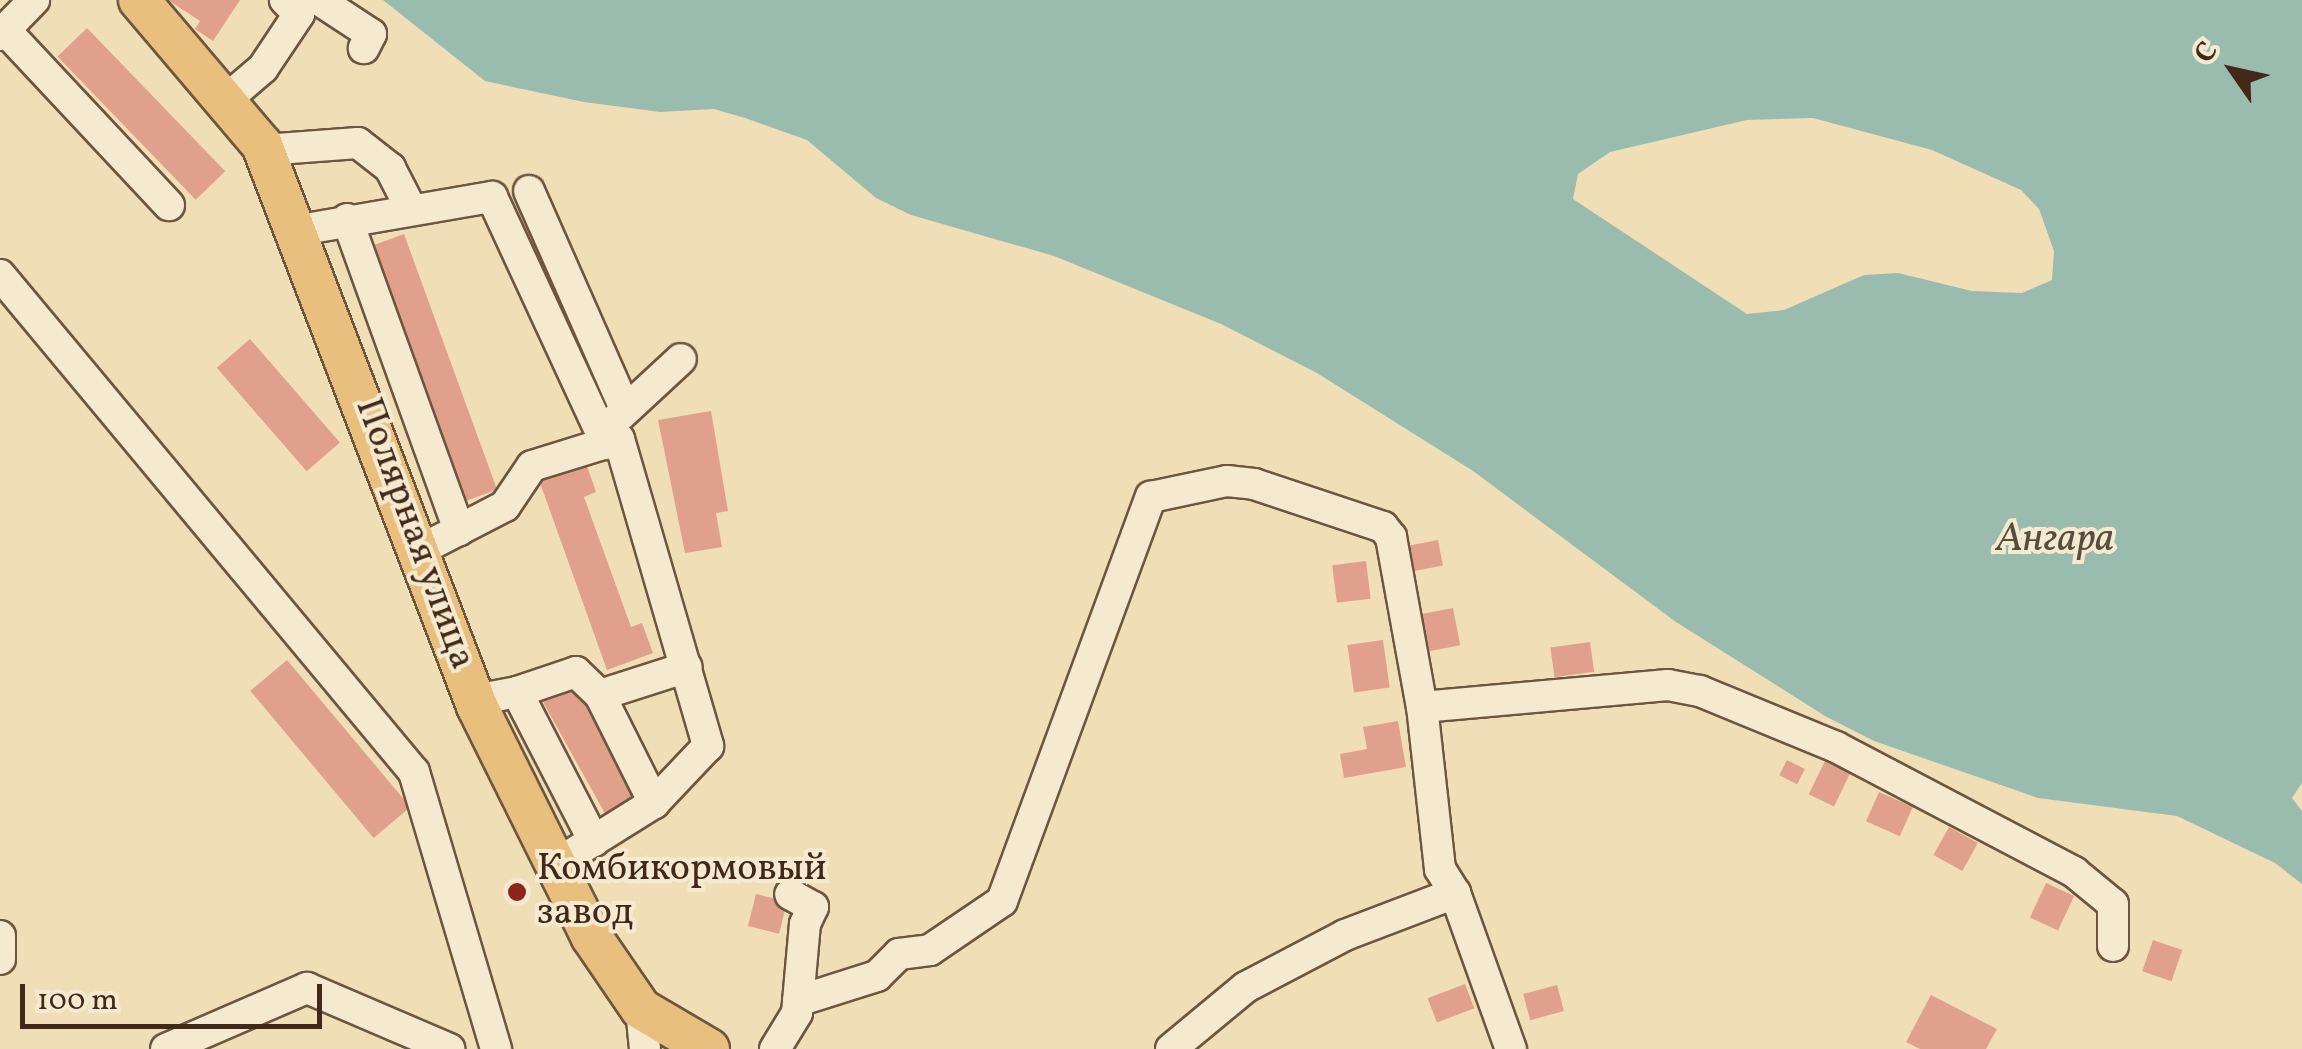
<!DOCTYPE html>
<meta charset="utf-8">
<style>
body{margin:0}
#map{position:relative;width:2302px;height:1049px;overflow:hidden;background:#f0deb7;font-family:Vollkorn,serif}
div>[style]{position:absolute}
.water>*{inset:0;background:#9abcaf}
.building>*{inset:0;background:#e1a08c;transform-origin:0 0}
.roads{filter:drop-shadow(2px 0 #6d5640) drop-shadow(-2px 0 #6d5640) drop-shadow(0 2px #6d5640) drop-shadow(0 -2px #6d5640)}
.minor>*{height:30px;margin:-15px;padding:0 15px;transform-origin:15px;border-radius:15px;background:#f5ead0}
.major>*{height:40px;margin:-20px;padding:0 20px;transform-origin:20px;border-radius:20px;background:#e8bf7c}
.dots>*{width:28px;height:28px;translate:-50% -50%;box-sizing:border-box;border:5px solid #f5ead0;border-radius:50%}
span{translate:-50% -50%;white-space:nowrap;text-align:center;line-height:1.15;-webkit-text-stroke:8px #f5ead0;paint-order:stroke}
.street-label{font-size:38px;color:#412818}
.poi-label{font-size:38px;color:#412818}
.left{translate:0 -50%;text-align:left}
.water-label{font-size:40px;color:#574d3e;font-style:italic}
.north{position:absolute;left:2182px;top:20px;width:100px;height:100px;-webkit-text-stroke:8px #f5ead0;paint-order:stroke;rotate:304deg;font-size:28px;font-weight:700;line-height:40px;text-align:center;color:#412818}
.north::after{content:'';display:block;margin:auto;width:35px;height:45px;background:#412818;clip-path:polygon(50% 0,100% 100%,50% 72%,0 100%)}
.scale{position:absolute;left:20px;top:984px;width:302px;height:45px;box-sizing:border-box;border:5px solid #412818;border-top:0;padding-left:12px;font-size:30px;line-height:35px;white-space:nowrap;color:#412818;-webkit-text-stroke:8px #f5ead0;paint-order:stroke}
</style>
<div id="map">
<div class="water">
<i style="clip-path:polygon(evenodd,383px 0,2302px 0,2302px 783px,2292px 798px,2302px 811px,2302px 884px,2275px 863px,2177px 816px,2038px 798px,1874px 741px,1825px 716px,1676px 622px,1473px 471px,1317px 373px,1221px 324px,1054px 256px,911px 215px,876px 198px,807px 140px,745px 118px,714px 109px,660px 112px,584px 102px,485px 81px,383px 0,1813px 118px,1932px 150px,2021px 190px,2039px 209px,2054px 251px,2052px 280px,2022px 293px,1972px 291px,1898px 273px,1864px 275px,1784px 310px,1747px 314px,1573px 199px,1578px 174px,1610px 152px,1747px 120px,1813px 118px)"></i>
</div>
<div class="building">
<i style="clip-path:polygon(168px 0,240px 0,213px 41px,195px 29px,200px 21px)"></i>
<i style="left:87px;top:28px;width:199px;height:41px;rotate:46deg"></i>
<i style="left:404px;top:234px;width:272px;height:37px;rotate:70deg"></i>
<i style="left:250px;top:339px;width:137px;height:44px;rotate:49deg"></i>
<i style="clip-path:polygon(711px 411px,728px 511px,716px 513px,722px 547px,685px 553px,658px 420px)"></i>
<i style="clip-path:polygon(586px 463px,596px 492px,584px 497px,631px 627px,642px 623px,653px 653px,607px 670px,539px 480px)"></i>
<i style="left:1438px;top:540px;width:26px;height:29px;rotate:79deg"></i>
<i style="left:1366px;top:561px;width:38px;height:34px;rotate:83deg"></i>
<i style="left:1453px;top:608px;width:38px;height:33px;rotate:79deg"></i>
<i style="left:1383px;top:640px;width:48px;height:36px;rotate:82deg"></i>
<i style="left:1590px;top:642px;width:30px;height:40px;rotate:82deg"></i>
<i style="left:287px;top:660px;width:192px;height:48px;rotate:50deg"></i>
<i style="left:576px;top:683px;width:132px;height:38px;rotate:61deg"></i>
<i style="clip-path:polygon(1398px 721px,1406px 767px,1344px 778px,1340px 754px,1367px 749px,1363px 727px)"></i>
<i style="left:1787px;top:760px;width:20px;height:17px;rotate:27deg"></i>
<i style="left:1825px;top:761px;width:28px;height:37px;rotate:26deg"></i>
<i style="left:1879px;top:792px;width:37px;height:32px;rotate:24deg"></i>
<i style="left:1949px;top:827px;width:33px;height:32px;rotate:29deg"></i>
<i style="left:2046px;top:883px;width:31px;height:38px;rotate:25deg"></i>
<i style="left:756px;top:894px;width:32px;height:33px;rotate:14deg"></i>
<i style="left:2153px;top:940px;width:31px;height:33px;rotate:19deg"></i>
<i style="left:1465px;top:984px;width:26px;height:40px;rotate:69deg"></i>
<i style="left:1557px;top:985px;width:27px;height:35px;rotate:75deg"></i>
<i style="clip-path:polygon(1931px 995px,1997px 1029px,1986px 1049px,1920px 1049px,1906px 1042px)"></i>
</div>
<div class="roads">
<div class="minor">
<i style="left:319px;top:0;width:62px;rotate:33.2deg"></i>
<i style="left:371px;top:34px;width:16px;rotate:117deg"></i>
<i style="left:5px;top:30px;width:240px;rotate:46.9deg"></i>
<i style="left:0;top:35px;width:49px;rotate:-45.8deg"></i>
<i style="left:228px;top:98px;width:46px;rotate:-40.6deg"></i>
<i style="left:263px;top:68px;width:65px;rotate:-56.3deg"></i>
<i style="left:299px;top:14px;width:20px;rotate:-135deg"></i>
<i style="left:264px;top:150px;width:94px;rotate:-4.3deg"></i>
<i style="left:358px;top:143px;width:41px;rotate:38deg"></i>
<i style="left:390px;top:168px;width:46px;rotate:62.9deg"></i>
<i style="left:529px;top:191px;width:238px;rotate:66.2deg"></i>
<i style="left:347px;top:219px;width:331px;rotate:70.2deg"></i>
<i style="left:300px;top:230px;width:195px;rotate:-9.8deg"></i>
<i style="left:492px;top:197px;width:272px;rotate:65.2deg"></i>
<i style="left:0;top:275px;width:647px;rotate:50.21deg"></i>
<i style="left:414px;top:772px;width:289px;rotate:73.5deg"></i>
<i style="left:614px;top:421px;width:91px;rotate:-42.8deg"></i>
<i style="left:420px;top:550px;width:96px;rotate:-27.4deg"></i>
<i style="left:505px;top:506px;width:48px;rotate:-56deg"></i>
<i style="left:532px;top:466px;width:91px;rotate:-17.2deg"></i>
<i style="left:619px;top:439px;width:320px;rotate:73.8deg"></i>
<i style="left:708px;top:746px;width:79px;rotate:133.5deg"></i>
<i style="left:654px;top:803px;width:115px;rotate:148.1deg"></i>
<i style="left:517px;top:692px;width:62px;rotate:-18.7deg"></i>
<i style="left:576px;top:672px;width:33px;rotate:44deg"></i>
<i style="left:600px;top:695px;width:91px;rotate:-17.8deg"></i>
<i style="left:600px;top:695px;width:121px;rotate:63.4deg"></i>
<i style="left:475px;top:700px;width:43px;rotate:-10.8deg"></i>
<i style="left:517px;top:692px;width:168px;rotate:62.7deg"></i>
<i style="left:1455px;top:893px;width:166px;rotate:70.3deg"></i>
<i style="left:0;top:936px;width:23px;rotate:90deg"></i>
<i style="left:798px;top:1001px;width:83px;rotate:-17.6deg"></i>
<i style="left:877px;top:976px;width:31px;rotate:-45deg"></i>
<i style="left:899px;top:954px;width:31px;rotate:-7deg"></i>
<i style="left:930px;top:950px;width:87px;rotate:-34.2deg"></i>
<i style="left:1002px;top:901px;width:431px;rotate:-69.8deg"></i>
<i style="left:1151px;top:497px;width:78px;rotate:-11.9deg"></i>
<i style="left:1227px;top:481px;width:27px;rotate:6deg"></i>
<i style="left:1254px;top:484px;width:136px;rotate:18.4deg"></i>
<i style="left:1383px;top:527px;width:13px;rotate:51deg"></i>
<i style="left:1391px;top:537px;width:173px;rotate:79.7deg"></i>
<i style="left:641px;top:1009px;width:40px;rotate:84.3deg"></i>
<i style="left:166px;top:1049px;width:154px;rotate:-23.4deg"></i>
<i style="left:307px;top:988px;width:155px;rotate:23.2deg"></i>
<i style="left:775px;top:1049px;width:42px;rotate:-58.6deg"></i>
<i style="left:797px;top:1013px;width:89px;rotate:-84.9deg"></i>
<i style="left:805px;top:924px;width:19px;rotate:-65deg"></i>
<i style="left:813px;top:907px;width:26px;rotate:-151deg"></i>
<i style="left:1171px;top:1049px;width:97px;rotate:-39.6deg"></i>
<i style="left:1246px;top:987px;width:112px;rotate:-27.7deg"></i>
<i style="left:1345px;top:935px;width:118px;rotate:-20.9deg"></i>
<i style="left:1455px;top:893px;width:28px;rotate:-122deg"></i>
<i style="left:1440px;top:869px;width:163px;rotate:-96.3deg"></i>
<i style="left:1422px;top:707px;width:247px;rotate:-5.1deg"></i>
<i style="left:1668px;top:685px;width:33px;rotate:11deg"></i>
<i style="left:1700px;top:691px;width:147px;rotate:22.4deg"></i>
<i style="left:1836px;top:747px;width:269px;rotate:27.7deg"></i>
<i style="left:2074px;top:872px;width:50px;rotate:39.4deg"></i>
<i style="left:2113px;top:904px;width:42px;rotate:90deg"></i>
</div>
<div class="major">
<i style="left:139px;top:0;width:190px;rotate:49.7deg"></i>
<i style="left:262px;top:145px;width:601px;rotate:69.03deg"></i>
<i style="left:477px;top:706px;width:257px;rotate:63.6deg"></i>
<i style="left:591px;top:936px;width:88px;rotate:55.6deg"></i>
<i style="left:641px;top:1009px;width:79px;rotate:30.5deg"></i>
</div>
</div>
<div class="dots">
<i style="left:517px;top:892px;background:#8f2418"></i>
</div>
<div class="street-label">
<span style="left:414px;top:534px;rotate:70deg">Полярная улица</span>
</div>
<div class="poi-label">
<span class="left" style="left:537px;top:892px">Комбикормовый<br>завод</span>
</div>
<div class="water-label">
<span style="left:2055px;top:540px">Ангара</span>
</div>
<div class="north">С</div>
<div class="scale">100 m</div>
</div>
